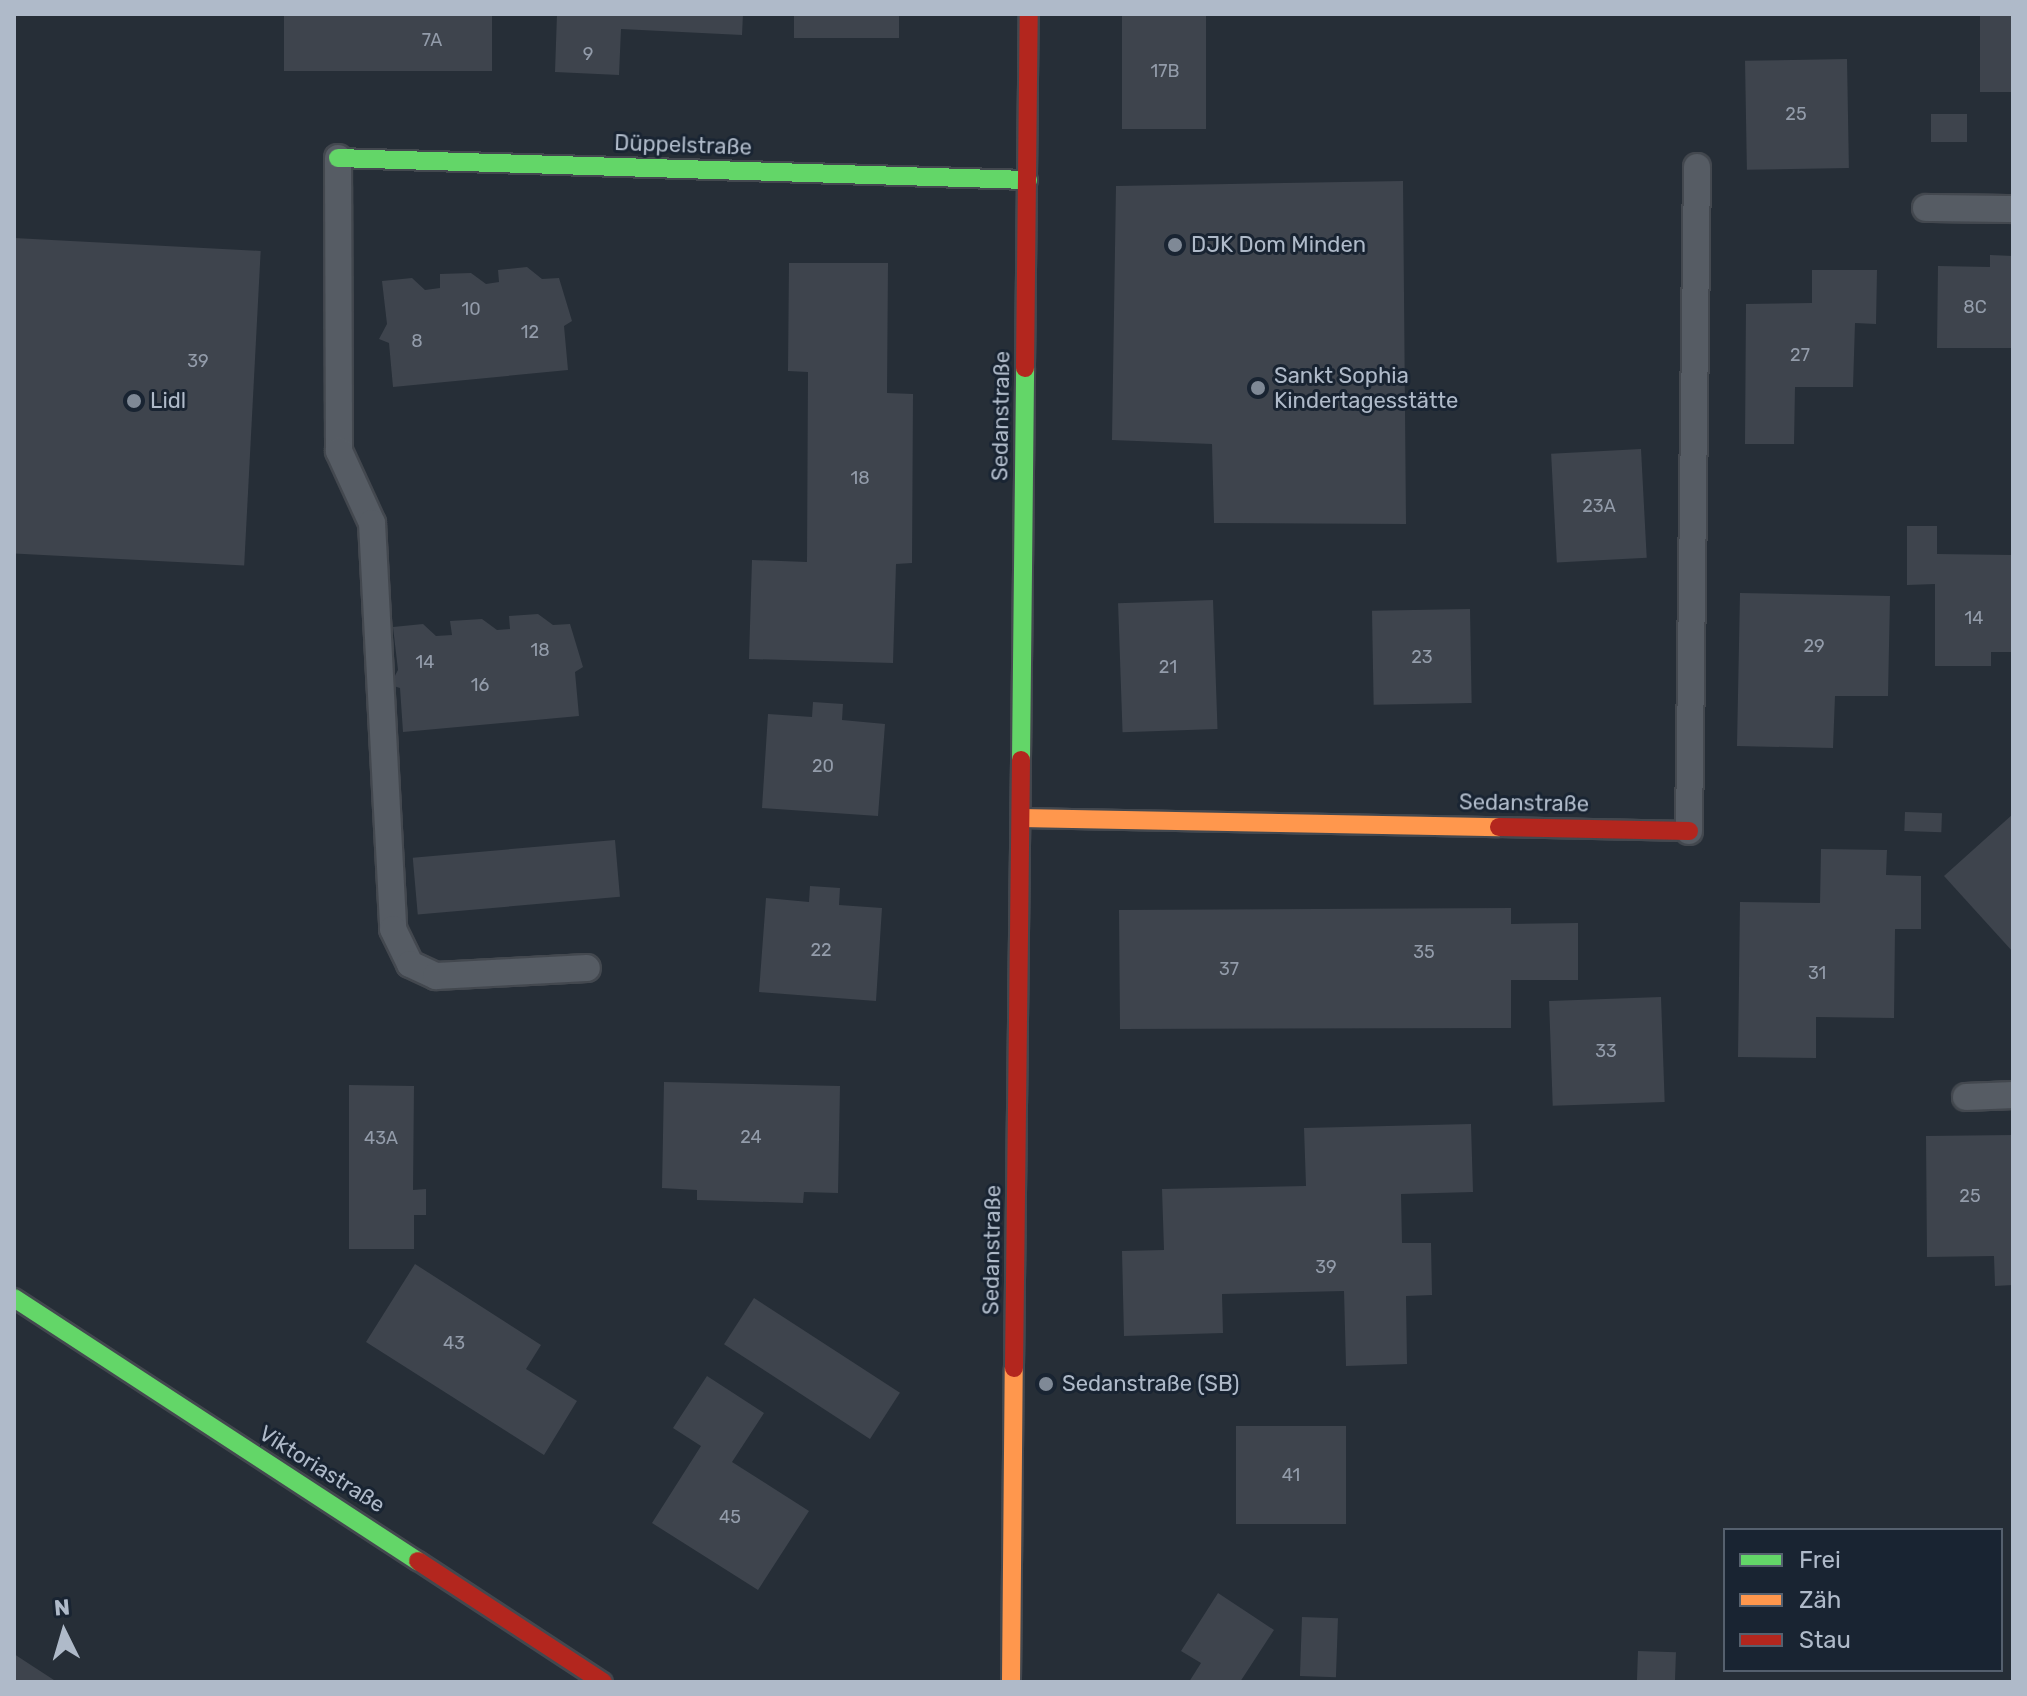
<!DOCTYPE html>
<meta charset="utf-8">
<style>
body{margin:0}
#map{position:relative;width:2027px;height:1696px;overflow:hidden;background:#262e37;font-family:Rubik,sans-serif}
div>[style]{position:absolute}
.building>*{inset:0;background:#3e444d;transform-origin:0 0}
.roads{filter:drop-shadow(2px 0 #43484f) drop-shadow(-2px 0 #43484f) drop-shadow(0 2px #43484f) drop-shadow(0 -2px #43484f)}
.lane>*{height:26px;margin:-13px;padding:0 13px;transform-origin:13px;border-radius:13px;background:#565c64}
.fast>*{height:18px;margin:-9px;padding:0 9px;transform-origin:9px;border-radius:9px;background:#63d668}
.slow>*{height:18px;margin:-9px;padding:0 9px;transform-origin:9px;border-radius:9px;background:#ff974d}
.jam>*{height:18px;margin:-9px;padding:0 9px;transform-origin:9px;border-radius:9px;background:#b3261e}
.dots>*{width:22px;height:22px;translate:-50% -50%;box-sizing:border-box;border:4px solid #192432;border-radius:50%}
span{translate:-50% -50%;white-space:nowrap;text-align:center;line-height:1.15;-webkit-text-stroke:6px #192432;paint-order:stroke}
.number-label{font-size:18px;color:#939caa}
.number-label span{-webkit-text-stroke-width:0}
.street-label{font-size:22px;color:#afbac9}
.poi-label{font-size:22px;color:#afbac9}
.left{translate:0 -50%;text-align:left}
.frame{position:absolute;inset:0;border:16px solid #afbac9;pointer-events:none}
.legend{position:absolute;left:1723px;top:1528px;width:280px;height:144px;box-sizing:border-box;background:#192432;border:2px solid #55606e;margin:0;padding:10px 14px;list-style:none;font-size:24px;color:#afbac9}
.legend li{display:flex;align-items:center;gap:16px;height:40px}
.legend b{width:40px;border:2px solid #55606e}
.north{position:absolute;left:24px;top:1592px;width:80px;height:80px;-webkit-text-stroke:6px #192432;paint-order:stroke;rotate:355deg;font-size:22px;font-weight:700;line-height:32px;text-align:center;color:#afbac9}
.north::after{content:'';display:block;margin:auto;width:28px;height:36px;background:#afbac9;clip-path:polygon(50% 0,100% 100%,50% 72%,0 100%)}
</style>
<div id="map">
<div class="building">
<i style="left:284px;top:14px;width:208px;height:57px"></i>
<i style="clip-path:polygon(557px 14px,743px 14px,742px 35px,621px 29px,619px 75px,555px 72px)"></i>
<i style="left:794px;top:14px;width:105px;height:24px"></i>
<i style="left:1122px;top:14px;width:84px;height:115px"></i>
<i style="left:1980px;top:14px;width:33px;height:78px"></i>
<i style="left:1847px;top:59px;width:109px;height:102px;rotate:89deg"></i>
<i style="left:1931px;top:114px;width:36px;height:28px"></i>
<i style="clip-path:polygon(1403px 181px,1406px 524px,1214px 523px,1212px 444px,1112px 440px,1116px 186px)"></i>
<i style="left:14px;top:238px;width:247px;height:315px;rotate:3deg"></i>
<i style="clip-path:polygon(1990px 255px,2013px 256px,2013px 348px,1937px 348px,1938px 266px,1990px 267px)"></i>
<i style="clip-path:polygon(789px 263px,888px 263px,887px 393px,913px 394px,912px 563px,896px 564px,893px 663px,749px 659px,752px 560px,807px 562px,808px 372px,788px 371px)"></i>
<i style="clip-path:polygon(527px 267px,542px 279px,559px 278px,572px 321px,564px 326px,568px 370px,393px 387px,389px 343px,379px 339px,387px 324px,382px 281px,412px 278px,425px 290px,440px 288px,440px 274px,471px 273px,486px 284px,499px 282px,498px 270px)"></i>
<i style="clip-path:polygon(1812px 270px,1877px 270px,1876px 324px,1855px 323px,1853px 387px,1795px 387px,1794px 444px,1745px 444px,1746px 304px,1812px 303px)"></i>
<i style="left:1641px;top:449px;width:109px;height:90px;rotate:87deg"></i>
<i style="clip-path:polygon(1907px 526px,1937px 526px,1937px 554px,2013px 555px,2013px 652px,1991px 652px,1991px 666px,1935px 666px,1935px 584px,1907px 585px)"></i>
<i style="clip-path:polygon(1740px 593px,1890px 596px,1888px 696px,1835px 696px,1833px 748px,1737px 746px)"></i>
<i style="left:1213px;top:600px;width:129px;height:95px;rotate:88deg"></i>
<i style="left:1470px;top:609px;width:94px;height:98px;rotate:89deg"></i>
<i style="clip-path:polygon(538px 614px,553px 625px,570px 624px,583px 667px,575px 672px,579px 716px,403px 732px,400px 688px,390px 685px,398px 670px,393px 627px,423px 624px,436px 636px,452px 635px,450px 621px,482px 619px,497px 630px,510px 629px,509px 616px)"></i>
<i style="clip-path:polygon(813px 702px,843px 704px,842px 720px,885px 724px,878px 816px,762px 808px,768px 714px,812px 717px)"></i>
<i style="left:1905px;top:812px;width:37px;height:19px;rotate:2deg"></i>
<i style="clip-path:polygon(2013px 814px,2013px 952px,1944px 876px)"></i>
<i style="left:615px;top:840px;width:57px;height:203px;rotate:85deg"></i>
<i style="clip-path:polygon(1821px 849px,1887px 850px,1886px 875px,1921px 876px,1921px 929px,1895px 929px,1894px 1018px,1816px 1017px,1816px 1058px,1738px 1057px,1740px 902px,1820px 903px)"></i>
<i style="clip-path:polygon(810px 886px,840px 888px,839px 905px,882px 908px,876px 1001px,759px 992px,766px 898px,809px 902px)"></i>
<i style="clip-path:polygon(1511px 908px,1511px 924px,1578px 923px,1578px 980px,1511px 980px,1511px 1028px,1120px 1029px,1119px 910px)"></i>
<i style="left:1661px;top:997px;width:105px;height:112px;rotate:88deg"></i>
<i style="clip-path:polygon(664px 1082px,840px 1086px,838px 1193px,804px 1192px,803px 1203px,697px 1200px,697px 1190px,662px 1188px)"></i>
<i style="clip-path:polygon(349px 1085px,414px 1086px,413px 1190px,426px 1189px,426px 1215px,414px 1215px,414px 1249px,349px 1249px)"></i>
<i style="clip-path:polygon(1471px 1124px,1473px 1192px,1401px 1194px,1402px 1243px,1431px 1243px,1432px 1295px,1406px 1296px,1407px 1364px,1346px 1366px,1344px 1291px,1222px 1294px,1223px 1333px,1124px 1336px,1122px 1251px,1164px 1250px,1162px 1189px,1306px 1186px,1304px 1128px)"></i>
<i style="clip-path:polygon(2013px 1135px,2013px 1285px,1995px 1286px,1994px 1256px,1927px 1257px,1926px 1136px)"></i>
<i style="clip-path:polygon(415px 1264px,541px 1345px,526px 1369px,577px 1401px,544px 1455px,366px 1342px)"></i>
<i style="left:754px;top:1298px;width:174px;height:55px;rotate:33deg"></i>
<i style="clip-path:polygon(707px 1376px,764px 1413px,732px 1462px,809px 1511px,758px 1590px,652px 1523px,701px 1446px,673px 1428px)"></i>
<i style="left:1236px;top:1426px;width:110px;height:98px"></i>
<i style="clip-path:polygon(1218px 1593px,1274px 1630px,1240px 1682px,1189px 1682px,1201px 1663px,1181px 1651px)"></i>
<i style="left:1302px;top:1617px;width:36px;height:59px;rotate:2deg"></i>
<i style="left:1638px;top:1651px;width:38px;height:31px;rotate:2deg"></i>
<i style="clip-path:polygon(14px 1654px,57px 1682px,14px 1682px)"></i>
</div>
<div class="roads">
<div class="lane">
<i style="left:338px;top:158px;width:293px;rotate:89.8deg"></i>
<i style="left:339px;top:451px;width:79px;rotate:65.4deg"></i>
<i style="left:372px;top:523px;width:407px;rotate:87deg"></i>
<i style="left:393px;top:929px;width:39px;rotate:64deg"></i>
<i style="left:410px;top:964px;width:29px;rotate:25deg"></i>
<i style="left:436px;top:976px;width:151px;rotate:-3deg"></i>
<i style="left:1926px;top:208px;width:87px;rotate:0.7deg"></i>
<i style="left:1689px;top:831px;width:664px;rotate:-89.31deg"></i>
<i style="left:1966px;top:1097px;width:47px;rotate:-2.4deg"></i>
</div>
<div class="fast">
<i style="left:338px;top:158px;width:690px;rotate:1.83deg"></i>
<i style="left:1021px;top:760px;width:392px;rotate:-89.4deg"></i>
<i style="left:14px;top:1298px;width:482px;rotate:33.1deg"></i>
</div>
<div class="slow">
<i style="left:1021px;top:818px;width:478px;rotate:1.1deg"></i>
<i style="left:1011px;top:1682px;width:314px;rotate:-89.5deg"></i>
</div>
<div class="jam">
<i style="left:1025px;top:368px;width:354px;rotate:-89.4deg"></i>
<i style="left:1499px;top:827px;width:190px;rotate:1.2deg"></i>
<i style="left:1014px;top:1368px;width:608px;rotate:-89.34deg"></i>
<i style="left:418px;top:1561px;width:221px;rotate:33.2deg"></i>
</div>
</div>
<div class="dots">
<i style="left:1175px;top:245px;background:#7f8996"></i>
<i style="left:1258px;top:388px;background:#7f8996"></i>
<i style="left:134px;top:401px;background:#7f8996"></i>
<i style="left:1046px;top:1384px;background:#7f8996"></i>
</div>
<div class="number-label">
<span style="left:432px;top:40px">7A</span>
<span style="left:588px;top:54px">9</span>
<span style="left:1165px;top:71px">17B</span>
<span style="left:1796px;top:114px">25</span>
<span style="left:1975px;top:307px">8C</span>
<span style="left:471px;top:309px">10</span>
<span style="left:530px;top:332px">12</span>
<span style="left:417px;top:341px">8</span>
<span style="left:1800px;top:355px">27</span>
<span style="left:198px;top:361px">39</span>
<span style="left:860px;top:478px">18</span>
<span style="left:1599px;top:506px">23A</span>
<span style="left:1974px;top:618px">14</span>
<span style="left:1814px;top:646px">29</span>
<span style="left:540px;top:650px">18</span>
<span style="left:1422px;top:657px">23</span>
<span style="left:425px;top:662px">14</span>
<span style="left:1168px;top:667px">21</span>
<span style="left:480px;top:685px">16</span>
<span style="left:823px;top:766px">20</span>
<span style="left:821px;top:950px">22</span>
<span style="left:1424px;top:952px">35</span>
<span style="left:1229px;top:969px">37</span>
<span style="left:1817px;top:973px">31</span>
<span style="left:1606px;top:1051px">33</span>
<span style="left:751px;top:1137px">24</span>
<span style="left:381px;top:1138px">43A</span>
<span style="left:1970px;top:1196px">25</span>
<span style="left:1326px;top:1267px">39</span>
<span style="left:454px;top:1343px">43</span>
<span style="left:1291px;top:1475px">41</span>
<span style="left:730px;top:1517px">45</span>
</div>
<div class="street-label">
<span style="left:683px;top:145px;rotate:2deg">Düppelstraße</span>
<span style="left:1001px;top:416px;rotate:-89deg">Sedanstraße</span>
<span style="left:1524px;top:803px;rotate:1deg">Sedanstraße</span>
<span style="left:992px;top:1250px;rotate:-89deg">Sedanstraße</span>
<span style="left:322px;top:1469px;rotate:32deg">Viktoriastraße</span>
</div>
<div class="poi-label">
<span class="left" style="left:1191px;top:245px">DJK Dom Minden</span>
<span class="left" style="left:1274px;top:388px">Sankt Sophia<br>Kindertagesstätte</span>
<span class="left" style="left:150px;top:401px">Lidl</span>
<span class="left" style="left:1062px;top:1384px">Sedanstraße (SB)</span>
</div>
<div class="frame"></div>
<ul class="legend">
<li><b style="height:10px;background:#63d668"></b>Frei</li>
<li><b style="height:10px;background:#ff974d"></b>Zäh</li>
<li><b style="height:10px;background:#b3261e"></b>Stau</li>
</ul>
<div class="north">N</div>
</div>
